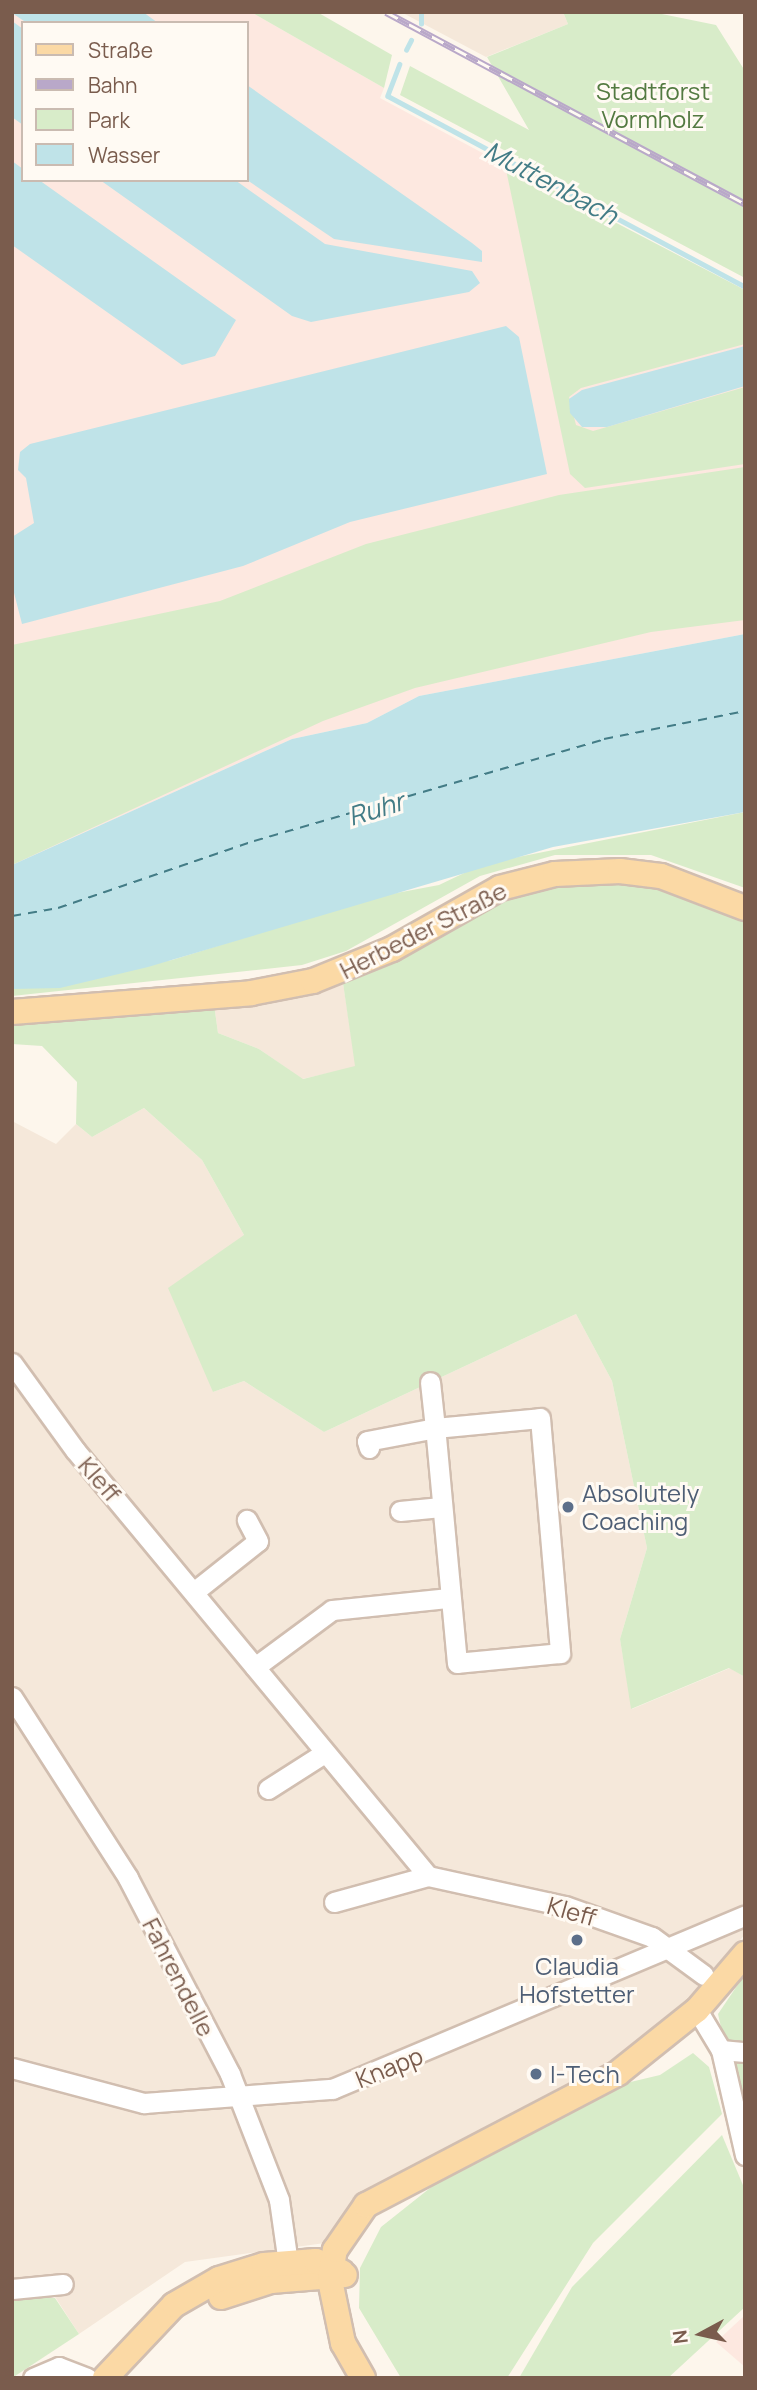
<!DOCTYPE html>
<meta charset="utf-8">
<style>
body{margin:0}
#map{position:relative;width:757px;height:2390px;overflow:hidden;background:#fdf6ec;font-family:Manrope,sans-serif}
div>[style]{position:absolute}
.residential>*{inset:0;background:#f5e8da}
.commercial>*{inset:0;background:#fde8e0}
.green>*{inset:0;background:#d8ecc9}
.water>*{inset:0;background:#bfe3e8}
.stream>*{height:4.5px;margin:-2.25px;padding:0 2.25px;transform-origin:2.25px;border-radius:2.25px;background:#bfe3e8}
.ferry>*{height:2px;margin-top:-1px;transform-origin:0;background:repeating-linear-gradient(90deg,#437c86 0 9px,transparent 0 16px)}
.roads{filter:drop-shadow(2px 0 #d1beb0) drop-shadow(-2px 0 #d1beb0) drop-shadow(0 2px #d1beb0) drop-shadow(0 -2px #d1beb0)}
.minor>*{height:19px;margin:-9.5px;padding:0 9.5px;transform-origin:9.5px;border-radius:9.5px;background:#fff}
.major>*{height:24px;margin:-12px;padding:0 12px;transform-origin:12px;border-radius:12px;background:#fbd9a5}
.rail>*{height:7px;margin-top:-3.5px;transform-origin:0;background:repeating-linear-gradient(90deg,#fffaf3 0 13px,#b9a8c9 0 26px);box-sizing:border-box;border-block:2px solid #b9a8c9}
.dots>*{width:19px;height:19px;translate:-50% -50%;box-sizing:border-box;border:4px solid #fffaf3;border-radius:50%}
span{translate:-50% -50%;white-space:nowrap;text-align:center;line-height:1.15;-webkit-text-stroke:6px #fffaf3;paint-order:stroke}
.park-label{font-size:24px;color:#537a41}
.street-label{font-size:24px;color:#7a5c4d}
.service-label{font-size:24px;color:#4e5e75}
.left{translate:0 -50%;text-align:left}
.water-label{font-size:26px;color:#437c86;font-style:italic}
.frame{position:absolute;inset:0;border:14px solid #7a5c4d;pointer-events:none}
.legend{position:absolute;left:21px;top:21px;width:228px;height:161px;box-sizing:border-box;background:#fffaf3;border:2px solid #cabbb1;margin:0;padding:9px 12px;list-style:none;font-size:21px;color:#7a5c4d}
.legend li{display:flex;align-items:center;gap:14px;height:35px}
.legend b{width:35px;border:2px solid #cabbb1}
.north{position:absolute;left:666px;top:2299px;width:70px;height:70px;-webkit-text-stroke:5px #fffaf3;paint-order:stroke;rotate:262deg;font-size:19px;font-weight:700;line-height:28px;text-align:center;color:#7a5c4d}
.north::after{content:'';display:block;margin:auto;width:24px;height:32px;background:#7a5c4d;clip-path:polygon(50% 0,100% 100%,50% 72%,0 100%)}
</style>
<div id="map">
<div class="residential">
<i style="clip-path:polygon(401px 12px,563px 12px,568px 24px,486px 57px)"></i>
<i style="clip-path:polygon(343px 983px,356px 1067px,302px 1079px,259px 1049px,218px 1033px,214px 1004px)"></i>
<i style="clip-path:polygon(144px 1108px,202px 1160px,244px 1235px,213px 1392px,244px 1381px,324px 1432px,576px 1314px,612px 1381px,647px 1548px,620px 1639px,632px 1709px,730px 1668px,745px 1677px,745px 1934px,694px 1999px,661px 2028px,325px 2243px,185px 2262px,79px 2334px,48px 2286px,12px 2286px,12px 1121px,56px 1144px,76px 1124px,92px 1137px)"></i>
</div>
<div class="commercial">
<i style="clip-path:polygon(evenodd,12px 12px,251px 12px,384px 88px,380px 98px,745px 294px,745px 634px,419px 696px,367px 723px,292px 739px,12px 865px,12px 12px,23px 23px,247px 23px,247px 180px,23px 180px,23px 23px)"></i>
<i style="clip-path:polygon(745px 2315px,745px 2367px,716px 2342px)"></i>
</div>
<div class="green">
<i style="clip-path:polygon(251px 12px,317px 12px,392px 55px,384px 88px)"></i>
<i style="clip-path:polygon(563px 12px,652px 12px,716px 25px,745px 71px,745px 278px,400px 95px,410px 66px,529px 130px,487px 57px,568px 24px)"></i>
<i style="clip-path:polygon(505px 165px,745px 290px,745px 344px,581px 388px,569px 397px,576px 425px,593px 431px,745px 387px,745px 464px,585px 488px,570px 474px)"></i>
<i style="clip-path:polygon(745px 467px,745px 620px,651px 632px,415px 688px,323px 721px,12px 865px,12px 645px,220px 601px,366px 544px,559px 495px)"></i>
<i style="clip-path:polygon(745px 812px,745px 888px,651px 855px,555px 855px,480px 876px,346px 951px,302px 965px,12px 996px,12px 989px,172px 960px,375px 897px,439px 885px,483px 864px)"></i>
<i style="clip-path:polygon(621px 880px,660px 886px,745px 921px,745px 1677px,729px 1668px,631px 1709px,620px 1639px,647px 1548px,612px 1381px,576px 1314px,324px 1432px,244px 1381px,213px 1392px,168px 1288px,244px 1235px,202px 1160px,144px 1108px,92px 1137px,76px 1124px,77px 1082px,42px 1046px,12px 1044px,12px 1020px,214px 1004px,218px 1033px,259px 1049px,303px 1079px,355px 1066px,343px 983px,487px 904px,530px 889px)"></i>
<i style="clip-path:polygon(745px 1974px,745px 2132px,718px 2014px)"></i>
<i style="clip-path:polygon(693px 2053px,709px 2067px,722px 2114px,593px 2243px,507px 2378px,401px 2378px,359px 2308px,360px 2268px,381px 2227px,449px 2173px,618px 2085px,660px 2075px)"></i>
<i style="clip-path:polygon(722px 2135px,745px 2190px,745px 2307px,668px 2378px,519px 2378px,572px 2287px)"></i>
<i style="clip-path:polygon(12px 2297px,55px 2298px,79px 2334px,12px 2378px)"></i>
</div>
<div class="water">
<i style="clip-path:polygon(143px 12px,158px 23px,27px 23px,12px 13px)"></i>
<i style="clip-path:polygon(12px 21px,23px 29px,23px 125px,12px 117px)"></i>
<i style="clip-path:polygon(247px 85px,472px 243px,482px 251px,482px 262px,334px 239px,247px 180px)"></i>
<i style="clip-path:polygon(12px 161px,23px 169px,23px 180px,39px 180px,236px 320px,215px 356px,182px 365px,12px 245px)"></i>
<i style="clip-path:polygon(100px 180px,235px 180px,325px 244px,472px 271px,480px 283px,469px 292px,311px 322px,292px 316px)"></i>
<i style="clip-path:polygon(506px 326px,519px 337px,547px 474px,350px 522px,243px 566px,22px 624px,12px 585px,12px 537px,34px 523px,26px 478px,18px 470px,20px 452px,30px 444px)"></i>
<i style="clip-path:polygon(745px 346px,745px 386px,607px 427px,582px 427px,570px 413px,569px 399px,582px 390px)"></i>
<i style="clip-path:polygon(745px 634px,745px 812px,553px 847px,148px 967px,60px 988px,12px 989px,12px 865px,292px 739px,367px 723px,419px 696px)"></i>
</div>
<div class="stream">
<i style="left:421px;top:24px;width:10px;rotate:-90deg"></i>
<i style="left:406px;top:50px;width:11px;rotate:-63deg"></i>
<i style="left:400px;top:64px;width:34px;rotate:111deg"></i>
<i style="left:388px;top:96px;width:405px;rotate:28.1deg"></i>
</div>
<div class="ferry">
<i style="left:12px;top:916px;width:47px;rotate:-9.9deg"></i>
<i style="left:58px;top:908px;width:207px;rotate:-18.9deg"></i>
<i style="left:254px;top:841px;width:365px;rotate:-16.2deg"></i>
<i style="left:604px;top:739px;width:144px;rotate:-11.2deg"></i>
</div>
<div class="roads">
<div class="minor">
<i style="left:12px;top:1363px;width:107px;rotate:54.1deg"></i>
<i style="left:75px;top:1450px;width:553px;rotate:50.35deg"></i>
<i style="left:428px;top:1876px;width:140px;rotate:12.4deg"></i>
<i style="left:565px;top:1906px;width:92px;rotate:19.6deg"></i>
<i style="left:652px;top:1937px;width:64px;rotate:36.2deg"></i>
<i style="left:540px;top:1418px;width:236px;rotate:85.1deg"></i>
<i style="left:560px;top:1653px;width:103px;rotate:174.5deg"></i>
<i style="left:457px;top:1663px;width:236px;rotate:-95.3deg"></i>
<i style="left:435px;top:1428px;width:105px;rotate:-5.4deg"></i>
<i style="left:369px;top:1448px;width:7px;rotate:-106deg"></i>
<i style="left:367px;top:1441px;width:69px;rotate:-10.8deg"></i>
<i style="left:435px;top:1428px;width:46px;rotate:-96.2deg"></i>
<i style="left:400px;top:1511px;width:41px;rotate:-5.6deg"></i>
<i style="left:195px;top:1591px;width:80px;rotate:-38.4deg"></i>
<i style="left:258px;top:1541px;width:24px;rotate:-118deg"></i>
<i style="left:255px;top:1667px;width:96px;rotate:-36.5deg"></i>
<i style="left:332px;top:1610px;width:118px;rotate:-5.9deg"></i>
<i style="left:12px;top:1697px;width:215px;rotate:57.3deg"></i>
<i style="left:128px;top:1878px;width:221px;rotate:62.5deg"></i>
<i style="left:230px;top:2074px;width:135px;rotate:68.7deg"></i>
<i style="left:279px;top:2200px;width:78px;rotate:81.9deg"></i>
<i style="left:268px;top:1789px;width:65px;rotate:-32.5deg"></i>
<i style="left:334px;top:1902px;width:98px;rotate:-15.5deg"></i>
<i style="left:697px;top:2010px;width:47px;rotate:59deg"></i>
<i style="left:721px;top:2050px;width:108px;rotate:77.1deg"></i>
<i style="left:721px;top:2050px;width:24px;rotate:5deg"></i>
<i style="left:12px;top:2068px;width:137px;rotate:14.9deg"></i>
<i style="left:144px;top:2103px;width:189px;rotate:-4.3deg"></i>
<i style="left:332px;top:2089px;width:448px;rotate:-22.8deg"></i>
<i style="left:12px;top:2289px;width:51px;rotate:-5.6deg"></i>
<i style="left:33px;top:2378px;width:28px;rotate:-23deg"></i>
<i style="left:59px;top:2367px;width:30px;rotate:21deg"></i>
</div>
<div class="major">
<i style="left:12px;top:1012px;width:240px;rotate:-4.5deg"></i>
<i style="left:251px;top:993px;width:63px;rotate:-11deg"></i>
<i style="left:313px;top:981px;width:85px;rotate:-22.1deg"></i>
<i style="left:392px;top:949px;width:124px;rotate:-29.5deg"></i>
<i style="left:500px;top:888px;width:57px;rotate:-14.3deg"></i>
<i style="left:555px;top:874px;width:65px;rotate:-2.6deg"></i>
<i style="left:620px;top:871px;width:41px;rotate:7deg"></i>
<i style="left:661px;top:876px;width:90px;rotate:20.9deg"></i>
<i style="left:221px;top:2297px;width:52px;rotate:-17.7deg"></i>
<i style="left:271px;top:2281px;width:74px;rotate:-4.6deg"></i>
<i style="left:105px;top:2378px;width:100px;rotate:-46.6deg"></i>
<i style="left:174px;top:2305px;width:52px;rotate:-30deg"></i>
<i style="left:219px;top:2279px;width:47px;rotate:-17.3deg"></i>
<i style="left:264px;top:2265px;width:52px;rotate:-4.4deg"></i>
<i style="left:316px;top:2261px;width:28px;rotate:23deg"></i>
<i style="left:363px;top:2378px;width:40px;rotate:-119.7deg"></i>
<i style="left:343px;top:2343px;width:64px;rotate:-101.7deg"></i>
<i style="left:330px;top:2280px;width:30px;rotate:-81deg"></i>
<i style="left:335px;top:2250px;width:55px;rotate:-55.4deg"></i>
<i style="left:366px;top:2205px;width:284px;rotate:-27.6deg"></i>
<i style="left:618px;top:2073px;width:101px;rotate:-38.6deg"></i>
<i style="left:697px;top:2010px;width:74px;rotate:-49.4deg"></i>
</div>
</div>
<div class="rail">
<i style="left:386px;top:12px;width:407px;rotate:28.1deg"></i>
</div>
<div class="dots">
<i style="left:568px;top:1507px;background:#5c6f8a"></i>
<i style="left:577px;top:1940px;background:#5c6f8a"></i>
<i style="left:536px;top:2074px;background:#5c6f8a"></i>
</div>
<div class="park-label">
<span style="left:653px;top:105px">Stadtforst<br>Vormholz</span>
</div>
<div class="street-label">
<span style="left:423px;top:930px;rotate:-27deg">Herbeder Straße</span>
<span style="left:100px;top:1479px;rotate:49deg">Kleff</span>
<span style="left:572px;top:1911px;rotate:16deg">Kleff</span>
<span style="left:179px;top:1977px;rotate:63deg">Fahrendelle</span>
<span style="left:389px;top:2067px;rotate:-22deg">Knapp</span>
</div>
<div class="service-label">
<span class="left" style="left:582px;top:1507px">Absolutely<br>Coaching</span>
<span style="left:577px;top:1980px">Claudia<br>Hofstetter</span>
<span class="left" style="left:550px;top:2074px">I-Tech</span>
</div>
<div class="water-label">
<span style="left:551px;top:183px;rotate:28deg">Muttenbach</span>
<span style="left:376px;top:809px;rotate:-17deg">Ruhr</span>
</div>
<div class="frame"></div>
<ul class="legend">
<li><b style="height:9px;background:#fbd9a5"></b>Straße</li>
<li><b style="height:9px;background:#b9a8c9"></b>Bahn</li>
<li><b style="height:19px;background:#d8ecc9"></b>Park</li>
<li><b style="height:19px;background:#bfe3e8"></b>Wasser</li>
</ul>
<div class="north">N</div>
</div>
